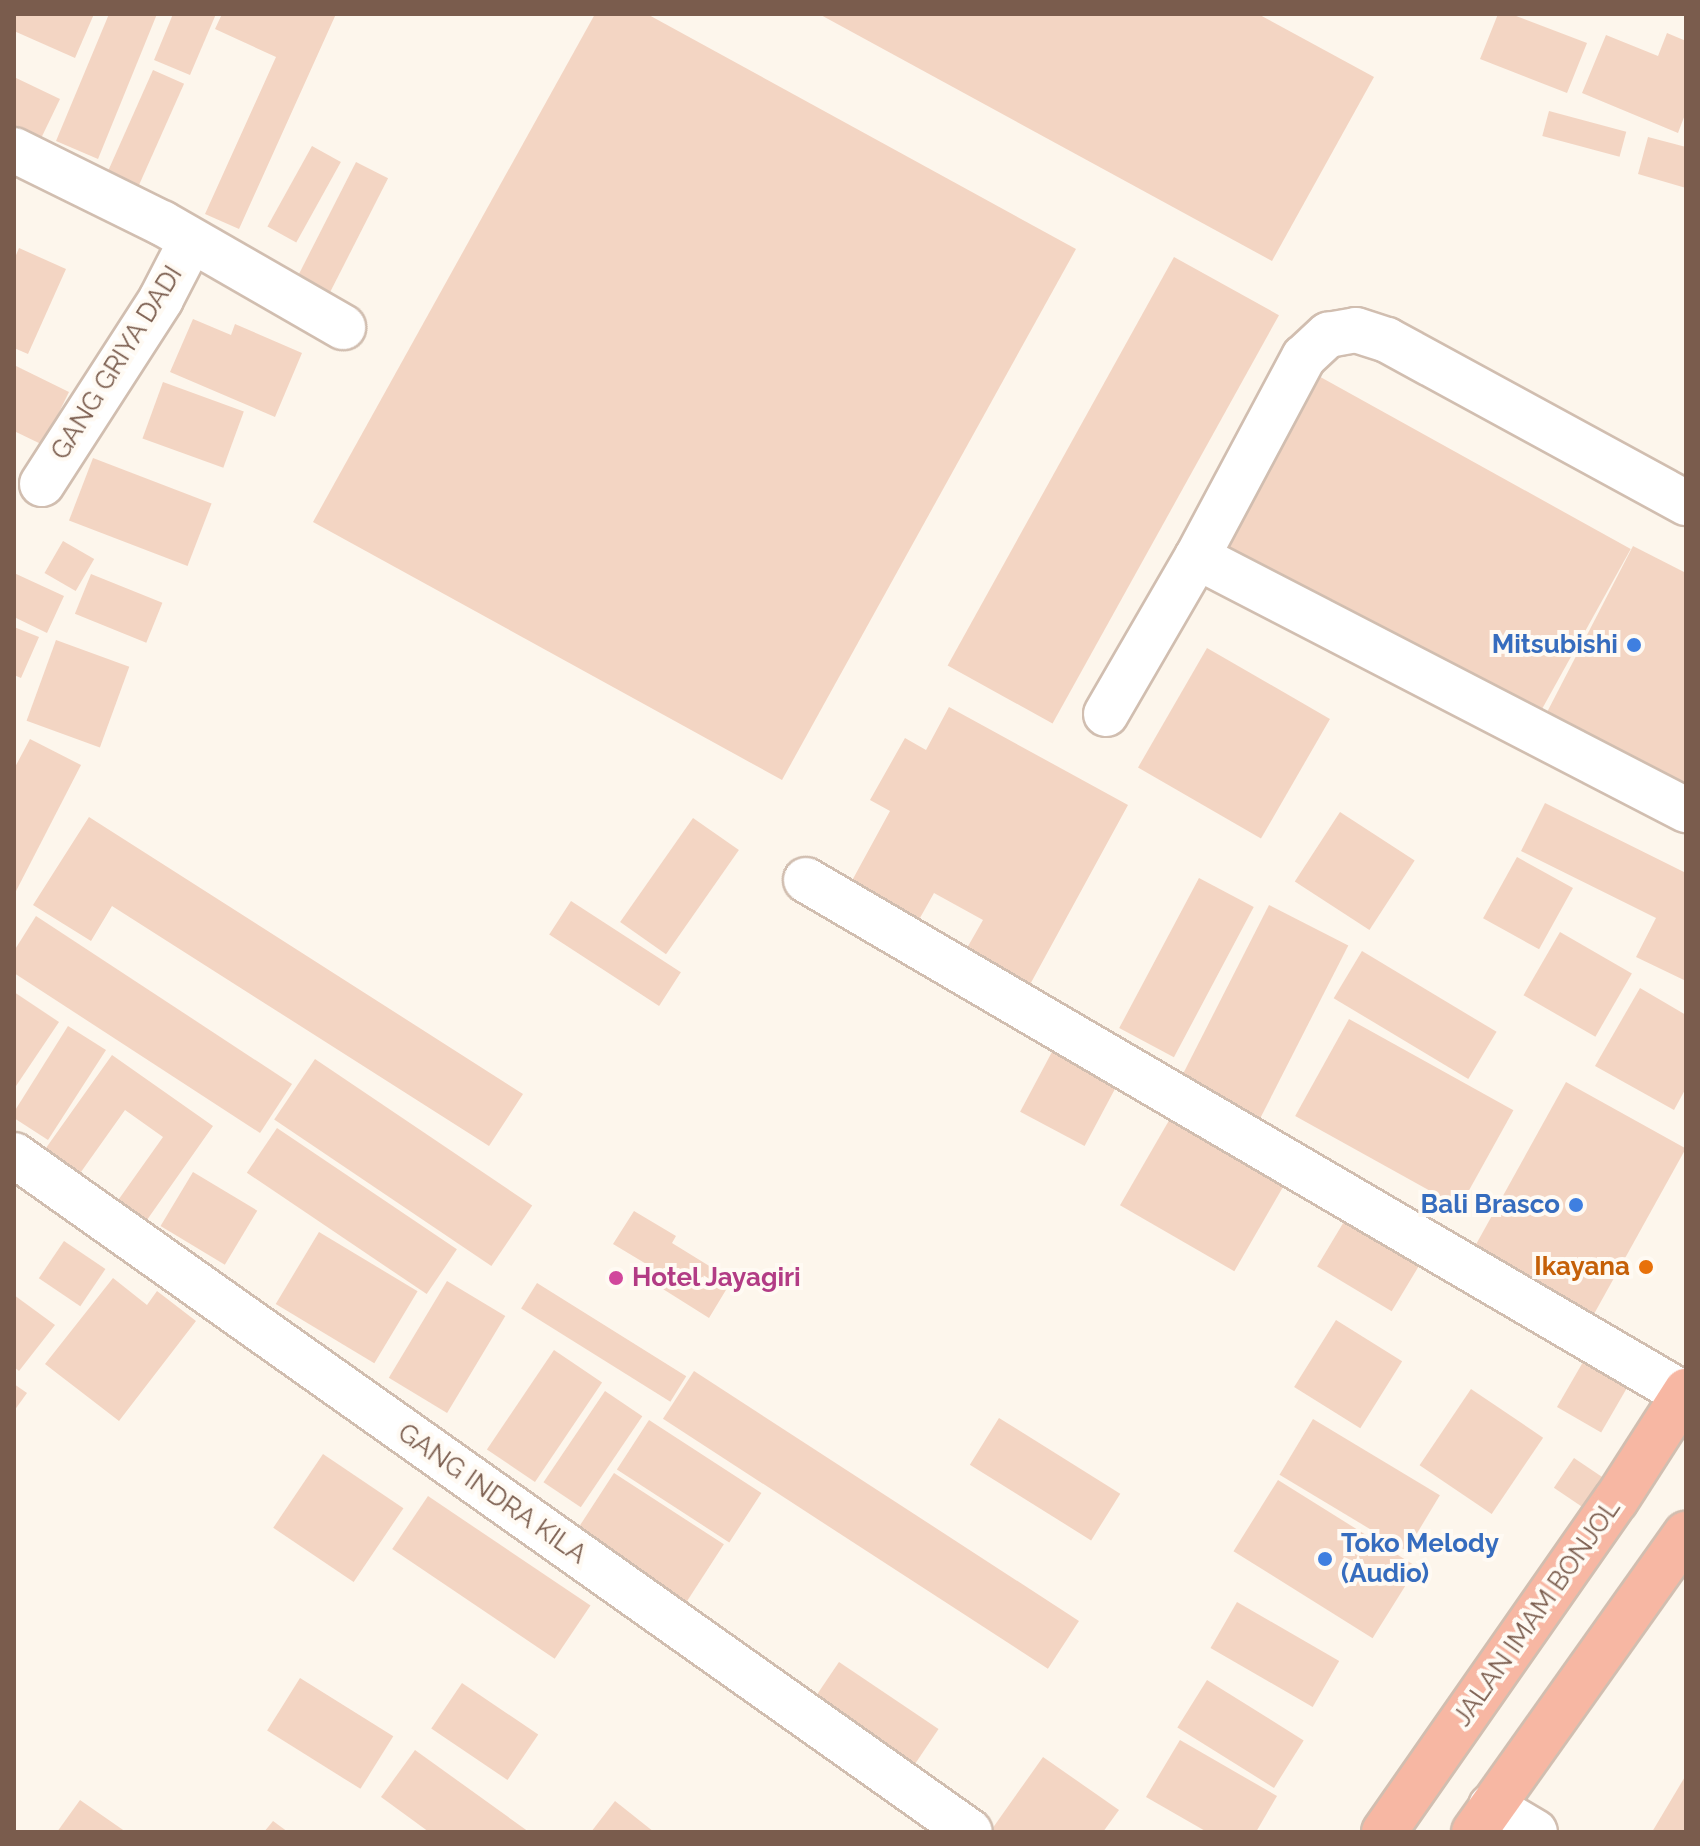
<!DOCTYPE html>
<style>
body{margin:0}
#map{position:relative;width:1700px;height:1846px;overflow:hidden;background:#fdf6ec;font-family:Raleway,sans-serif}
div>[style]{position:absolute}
.building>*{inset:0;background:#f3d5c3;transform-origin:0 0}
.roads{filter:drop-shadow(2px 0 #d1beb0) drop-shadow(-2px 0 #d1beb0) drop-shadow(0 2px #d1beb0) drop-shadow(0 -2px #d1beb0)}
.minor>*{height:44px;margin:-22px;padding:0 22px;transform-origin:22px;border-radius:22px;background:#fff}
.highway>*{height:44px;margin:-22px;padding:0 22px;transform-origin:22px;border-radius:22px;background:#f7b7a3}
.dots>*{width:22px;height:22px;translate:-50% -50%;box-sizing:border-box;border:4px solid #fffaf3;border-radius:50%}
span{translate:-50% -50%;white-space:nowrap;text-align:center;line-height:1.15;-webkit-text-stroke:8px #fffaf3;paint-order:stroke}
.street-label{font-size:26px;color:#7a5c4d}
.shop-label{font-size:26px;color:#366cbe;font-weight:700}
.right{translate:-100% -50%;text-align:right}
.left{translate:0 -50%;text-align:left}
.food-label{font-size:26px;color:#c56008;font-weight:700}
.hotel-label{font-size:26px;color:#b23c85;font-weight:700}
.frame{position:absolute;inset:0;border:16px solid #7a5c4d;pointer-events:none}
</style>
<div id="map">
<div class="building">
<i style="clip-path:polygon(14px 14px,94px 14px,75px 58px,14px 31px)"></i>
<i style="clip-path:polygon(109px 14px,157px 14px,98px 159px,56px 141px)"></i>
<i style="clip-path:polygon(173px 14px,216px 14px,190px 75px,154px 60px)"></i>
<i style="clip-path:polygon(222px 14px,336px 14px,239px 229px,205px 214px,276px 57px,215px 29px)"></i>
<i style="clip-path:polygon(595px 14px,647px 14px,1076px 249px,782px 780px,313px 522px)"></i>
<i style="clip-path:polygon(819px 14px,1258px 14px,1374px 77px,1272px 261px)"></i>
<i style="clip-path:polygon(1498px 14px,1511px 14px,1587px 43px,1567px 93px,1480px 59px)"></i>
<i style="clip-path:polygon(1667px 33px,1686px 41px,1686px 112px,1678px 133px,1582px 93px,1606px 35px,1658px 56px)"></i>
<i style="left:153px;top:70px;width:34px;height:122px;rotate:24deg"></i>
<i style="clip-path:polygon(14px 77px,60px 99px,33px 155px,14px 146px)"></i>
<i style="left:1549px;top:111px;width:80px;height:26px;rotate:15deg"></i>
<i style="clip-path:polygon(1648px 137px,1686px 147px,1686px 188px,1638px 174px)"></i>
<i style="left:312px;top:146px;width:33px;height:92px;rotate:29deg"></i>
<i style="left:356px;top:162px;width:36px;height:145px;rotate:27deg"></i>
<i style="clip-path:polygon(19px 248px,66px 269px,28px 354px,14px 348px,14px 260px)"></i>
<i style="left:1174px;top:257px;width:120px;height:467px;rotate:29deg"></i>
<i style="clip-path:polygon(193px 319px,231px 335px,235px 324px,302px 353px,275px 417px,170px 372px)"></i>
<i style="clip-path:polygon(14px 365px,69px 392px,43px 445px,14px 431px)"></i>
<i style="left:1315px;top:374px;width:361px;height:199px;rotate:29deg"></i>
<i style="left:163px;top:382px;width:86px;height:60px;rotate:20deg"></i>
<i style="left:93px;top:458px;width:127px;height:67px;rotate:21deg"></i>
<i style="left:63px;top:541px;width:36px;height:37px;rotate:30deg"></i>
<i style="clip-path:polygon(1633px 546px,1686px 573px,1686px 792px,1544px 718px)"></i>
<i style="clip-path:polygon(14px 573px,64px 596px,47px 633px,14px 617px)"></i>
<i style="left:91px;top:574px;width:77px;height:43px;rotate:22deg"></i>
<i style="clip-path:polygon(14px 627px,39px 637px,21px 678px,14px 675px)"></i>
<i style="left:56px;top:640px;width:78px;height:86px;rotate:20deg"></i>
<i style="left:1207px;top:648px;width:142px;height:138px;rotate:30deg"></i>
<i style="clip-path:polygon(949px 707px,1128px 805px,1027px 990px,963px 955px,983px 920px,934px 893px,916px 925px,848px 888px,890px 811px,870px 800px,905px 738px,926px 750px)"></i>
<i style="clip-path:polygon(30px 739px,81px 765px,14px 895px,14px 769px)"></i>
<i style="clip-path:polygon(1545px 803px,1686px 873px,1686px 981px,1636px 957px,1656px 918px,1521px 851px)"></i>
<i style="left:1340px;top:812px;width:89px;height:83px;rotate:33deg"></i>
<i style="clip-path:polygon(89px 817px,523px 1094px,489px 1146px,112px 906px,91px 941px,33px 905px)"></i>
<i style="left:693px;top:818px;width:56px;height:127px;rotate:35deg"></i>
<i style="left:1517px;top:857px;width:64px;height:70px;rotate:29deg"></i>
<i style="left:1199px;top:878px;width:62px;height:170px;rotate:28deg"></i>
<i style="left:571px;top:901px;width:131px;height:40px;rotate:33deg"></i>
<i style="left:1269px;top:905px;width:89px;height:196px;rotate:27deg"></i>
<i style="clip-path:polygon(36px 916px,292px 1084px,260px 1133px,14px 973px,14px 951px)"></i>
<i style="left:1560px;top:932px;width:83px;height:73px;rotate:30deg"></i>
<i style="left:1362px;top:951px;width:157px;height:55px;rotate:31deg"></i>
<i style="clip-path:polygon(1640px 988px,1686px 1015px,1686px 1088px,1674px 1110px,1595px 1066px)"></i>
<i style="clip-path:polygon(14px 992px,59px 1022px,14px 1089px)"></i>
<i style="left:1349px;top:1019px;width:188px;height:111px;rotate:29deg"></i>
<i style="clip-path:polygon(68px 1026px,106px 1050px,48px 1140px,14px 1118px,14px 1112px)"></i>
<i style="left:1053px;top:1050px;width:73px;height:70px;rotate:28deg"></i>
<i style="clip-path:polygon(112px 1055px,213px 1126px,142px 1227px,114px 1206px,163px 1137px,125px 1110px,76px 1179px,41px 1155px)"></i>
<i style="left:315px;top:1059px;width:262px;height:73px;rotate:34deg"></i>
<i style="left:1566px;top:1082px;width:137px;height:204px;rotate:29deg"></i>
<i style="left:1171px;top:1117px;width:132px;height:102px;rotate:30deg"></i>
<i style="left:277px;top:1128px;width:217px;height:54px;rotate:34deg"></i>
<i style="left:193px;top:1172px;width:75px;height:63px;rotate:31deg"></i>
<i style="clip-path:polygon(634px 1211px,676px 1236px,672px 1243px,732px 1280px,709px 1318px,647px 1279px,653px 1268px,613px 1244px)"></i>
<i style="left:1348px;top:1215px;width:87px;height:60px;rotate:31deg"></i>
<i style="left:319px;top:1232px;width:115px;height:84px;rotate:31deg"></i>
<i style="left:64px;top:1241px;width:50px;height:45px;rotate:34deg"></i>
<i style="clip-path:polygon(113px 1278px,147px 1305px,157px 1291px,196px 1321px,119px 1421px,45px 1364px)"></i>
<i style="left:447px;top:1281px;width:68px;height:113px;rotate:31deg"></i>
<i style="left:537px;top:1283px;width:176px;height:30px;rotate:32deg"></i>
<i style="clip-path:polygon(14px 1295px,55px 1325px,19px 1371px,14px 1367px)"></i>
<i style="left:1336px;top:1320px;width:78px;height:79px;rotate:32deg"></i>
<i style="left:554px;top:1350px;width:58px;height:120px;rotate:34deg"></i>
<i style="left:1583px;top:1362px;width:51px;height:52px;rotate:30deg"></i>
<i style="left:694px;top:1371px;width:459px;height:57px;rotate:33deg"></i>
<i style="clip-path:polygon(14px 1384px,27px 1393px,14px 1411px)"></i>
<i style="left:1471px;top:1389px;width:87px;height:92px;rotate:34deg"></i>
<i style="left:605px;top:1391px;width:45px;height:110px;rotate:34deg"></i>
<i style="left:999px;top:1418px;width:143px;height:55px;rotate:32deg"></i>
<i style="left:1313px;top:1419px;width:148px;height:65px;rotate:31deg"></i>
<i style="left:649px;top:1420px;width:134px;height:59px;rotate:33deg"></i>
<i style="left:323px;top:1454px;width:97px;height:89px;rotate:34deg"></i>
<i style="left:1574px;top:1458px;width:42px;height:36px;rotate:34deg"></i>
<i style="left:614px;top:1473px;width:131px;height:77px;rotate:33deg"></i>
<i style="left:1278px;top:1480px;width:164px;height:84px;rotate:32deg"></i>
<i style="left:428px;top:1496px;width:196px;height:64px;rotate:34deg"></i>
<i style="left:1237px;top:1602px;width:118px;height:53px;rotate:30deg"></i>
<i style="left:839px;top:1662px;width:120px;height:42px;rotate:34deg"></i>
<i style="left:300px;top:1678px;width:110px;height:62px;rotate:32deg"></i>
<i style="left:1207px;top:1680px;width:114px;height:56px;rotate:32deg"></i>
<i style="left:462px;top:1683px;width:92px;height:55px;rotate:34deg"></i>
<i style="clip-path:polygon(1180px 1740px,1277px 1796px,1256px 1832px,1207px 1832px,1146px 1797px)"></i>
<i style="clip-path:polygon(415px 1750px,529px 1832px,429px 1832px,381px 1797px)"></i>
<i style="clip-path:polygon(1043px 1757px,1119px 1810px,1103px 1832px,996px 1832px,992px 1829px)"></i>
<i style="clip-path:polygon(1686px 1775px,1686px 1832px,1652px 1832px)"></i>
<i style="clip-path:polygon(80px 1800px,126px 1832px,57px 1832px)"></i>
<i style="clip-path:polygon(615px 1801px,654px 1832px,591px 1832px)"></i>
<i style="clip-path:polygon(273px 1821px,288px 1832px,264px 1832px)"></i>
</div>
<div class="roads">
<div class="minor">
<i style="left:14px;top:150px;width:165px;rotate:26.3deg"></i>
<i style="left:162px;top:223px;width:209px;rotate:29.9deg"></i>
<i style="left:42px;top:484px;width:220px;rotate:-57.2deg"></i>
<i style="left:161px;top:299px;width:65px;rotate:-62.7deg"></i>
<i style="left:1197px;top:557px;width:551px;rotate:27.36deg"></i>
<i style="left:1106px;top:714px;width:181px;rotate:-59.9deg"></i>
<i style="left:1197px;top:557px;width:227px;rotate:-61.9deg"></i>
<i style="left:1304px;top:357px;width:33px;rotate:-43deg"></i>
<i style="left:1328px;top:335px;width:28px;rotate:-10deg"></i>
<i style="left:1356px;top:330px;width:33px;rotate:18deg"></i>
<i style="left:1387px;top:340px;width:341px;rotate:28.6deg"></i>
<i style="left:806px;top:880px;width:1017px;rotate:30.35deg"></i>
<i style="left:14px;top:1155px;width:1171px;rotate:35.3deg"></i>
<i style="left:1491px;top:1806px;width:51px;rotate:30.6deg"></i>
</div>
<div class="highway">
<i style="left:1384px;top:1832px;width:405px;rotate:-55.1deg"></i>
<i style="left:1616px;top:1500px;width:130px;rotate:-57.3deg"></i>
<i style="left:1474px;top:1832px;width:366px;rotate:-54.6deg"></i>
</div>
</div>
<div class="dots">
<i style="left:1634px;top:645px;background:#3f7fe0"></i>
<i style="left:1576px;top:1205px;background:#3f7fe0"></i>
<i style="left:1646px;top:1267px;background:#e8710a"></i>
<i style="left:616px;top:1278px;background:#d1479c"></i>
<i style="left:1325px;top:1559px;background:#3f7fe0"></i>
</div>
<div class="street-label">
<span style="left:117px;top:363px;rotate:-58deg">GANG GRIYA DADI</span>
<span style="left:492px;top:1494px;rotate:35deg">GANG INDRA KILA</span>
<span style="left:1537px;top:1613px;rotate:-55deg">JALAN IMAM BONJOL</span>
</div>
<div class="shop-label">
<span class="right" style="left:1618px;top:645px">Mitsubishi</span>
<span class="right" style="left:1560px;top:1205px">Bali Brasco</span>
<span class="left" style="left:1341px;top:1559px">Toko Melody<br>(Audio)</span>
</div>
<div class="food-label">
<span class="right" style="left:1630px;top:1267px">Ikayana</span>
</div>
<div class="hotel-label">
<span class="left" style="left:632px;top:1278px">Hotel Jayagiri</span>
</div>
<div class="frame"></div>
</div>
